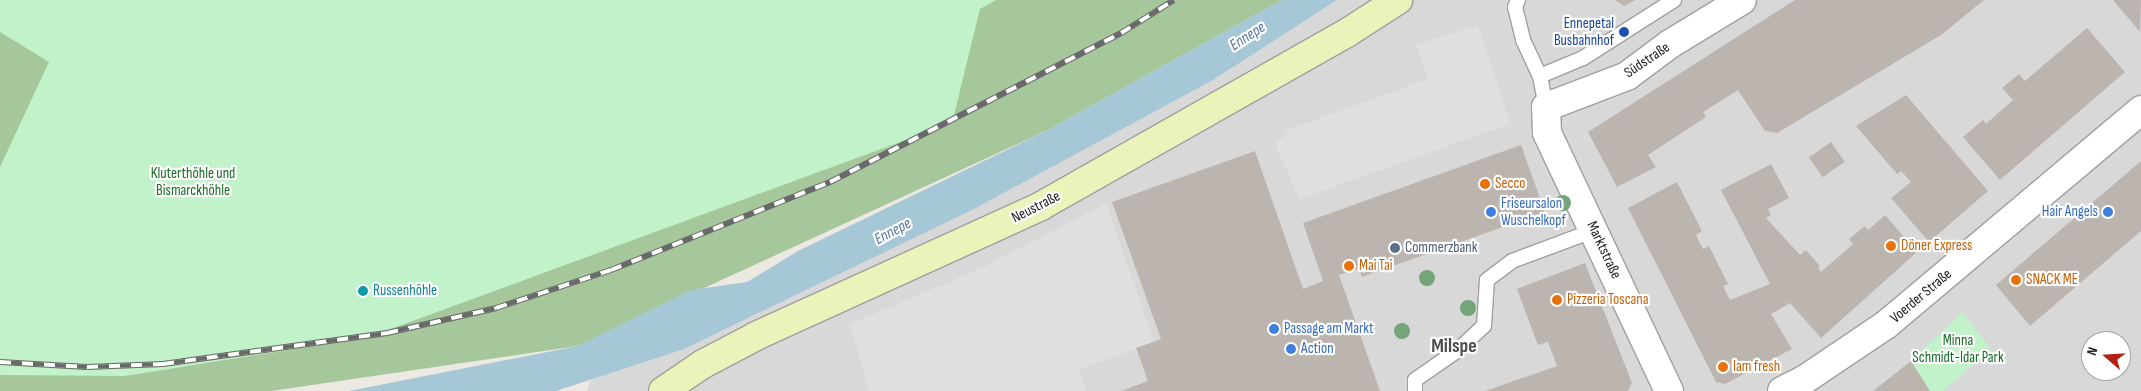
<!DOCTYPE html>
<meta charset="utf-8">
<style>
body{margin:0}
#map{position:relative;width:2141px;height:391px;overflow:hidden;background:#ece9e2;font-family:"Sofia Sans Condensed",sans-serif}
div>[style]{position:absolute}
.residential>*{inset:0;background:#d9d8d8}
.forest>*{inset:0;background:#a5c79b}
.park>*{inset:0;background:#c2f2c9}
.parking>*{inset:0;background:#dfdfdf}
.water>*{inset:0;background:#a6c7d5}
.building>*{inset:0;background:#bcb5af;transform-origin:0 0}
.roads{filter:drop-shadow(1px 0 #9f9f9f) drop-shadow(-1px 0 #9f9f9f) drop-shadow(0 1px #9f9f9f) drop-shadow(0 -1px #9f9f9f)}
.lane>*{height:14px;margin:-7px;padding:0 7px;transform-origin:7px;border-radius:7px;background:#fff}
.street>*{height:28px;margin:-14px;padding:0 14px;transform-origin:14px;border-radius:14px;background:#fff}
.secondary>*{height:28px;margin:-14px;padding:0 14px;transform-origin:14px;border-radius:14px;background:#ebf2ba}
.rail>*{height:5.5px;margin-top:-2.75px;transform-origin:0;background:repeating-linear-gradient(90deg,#fff 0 11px,#696969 0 22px);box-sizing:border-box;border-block:1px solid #696969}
.trees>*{width:16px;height:16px;margin:-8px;border-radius:50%;background:#76a479}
.dots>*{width:14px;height:14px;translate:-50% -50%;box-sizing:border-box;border:2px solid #fff;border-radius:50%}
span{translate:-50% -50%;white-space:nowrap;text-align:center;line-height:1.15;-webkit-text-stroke:4.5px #fff;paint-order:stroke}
.transit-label{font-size:15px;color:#164399}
.right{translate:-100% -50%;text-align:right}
.street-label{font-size:15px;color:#1b1b1b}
.park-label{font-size:15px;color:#166c23}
.food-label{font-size:15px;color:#c56008}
.left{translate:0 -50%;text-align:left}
.shop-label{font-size:15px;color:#366cbe}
.service-label{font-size:15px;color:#4e5e75}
.culture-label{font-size:15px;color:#0d838f}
.water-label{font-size:16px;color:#5374a0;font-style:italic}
.district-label{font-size:20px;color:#4e4e4e;font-weight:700}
.north{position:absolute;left:2081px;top:331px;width:50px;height:50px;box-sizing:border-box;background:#fff;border:1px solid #a4a4a4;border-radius:50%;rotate:289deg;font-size:14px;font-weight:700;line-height:20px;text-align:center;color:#1b1b1b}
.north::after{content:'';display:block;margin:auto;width:18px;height:22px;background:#b21f15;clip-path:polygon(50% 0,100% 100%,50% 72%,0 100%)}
</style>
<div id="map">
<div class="residential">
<i style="clip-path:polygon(evenodd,1337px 0,2141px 0,2141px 391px,587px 391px,591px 380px,976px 208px,1213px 80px,1337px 0,2091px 341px,2121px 341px,2121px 371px,2091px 371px,2091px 341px)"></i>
</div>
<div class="forest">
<i style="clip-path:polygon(0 0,1282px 0,1046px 131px,578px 346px,271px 391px,0 391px)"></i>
</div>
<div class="park">
<i style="clip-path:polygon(0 0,996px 0,980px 9px,952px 123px,369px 337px,125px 376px,0 375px,0 167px,49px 62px,0 32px)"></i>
<i style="clip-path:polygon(1962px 312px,1991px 349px,1943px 391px,1930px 391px,1911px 361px)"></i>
</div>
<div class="parking">
<i style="clip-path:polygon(1478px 25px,1510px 124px,1299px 199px,1274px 141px,1286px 137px,1284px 131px,1428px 79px,1416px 45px)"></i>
<i style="clip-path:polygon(1106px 203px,1154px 342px,1079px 370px,1086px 391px,869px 391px,850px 324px,982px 268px)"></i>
</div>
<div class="water">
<i style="clip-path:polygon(1282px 0,1337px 0,1213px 80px,976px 208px,684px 349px,556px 391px,349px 391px,578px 346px,691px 290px,747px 282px,798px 251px,1046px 131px)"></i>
</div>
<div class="building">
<i style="clip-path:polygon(1615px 0,1635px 0,1624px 6px)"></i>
<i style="clip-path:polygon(1795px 0,1984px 0,1941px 35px,1777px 133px,1765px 131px,1738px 90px,1703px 112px,1706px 117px,1648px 155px,1656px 167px,1617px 187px,1588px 132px)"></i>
<i style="clip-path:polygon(2113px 0,2141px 0,2140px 32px)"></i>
<i style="clip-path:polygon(2087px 28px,2125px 72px,2000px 180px,1963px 137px,1983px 120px,1986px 124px,2013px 100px,2002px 88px,2019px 74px,2025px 81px)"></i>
<i style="clip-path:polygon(1906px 95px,1988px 191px,1929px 242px,1891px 198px,1911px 182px,1901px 171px,1897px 174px,1856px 126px)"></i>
<i style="left:1831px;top:142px;width:24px;height:27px;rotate:55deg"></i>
<i style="clip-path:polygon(1521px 145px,1545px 212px,1362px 277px,1359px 269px,1339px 275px,1380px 391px,1121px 391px,1148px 381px,1136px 348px,1161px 339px,1112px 202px,1255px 151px,1303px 289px,1323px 281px,1303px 223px)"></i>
<i style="clip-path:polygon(2141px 161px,2141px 231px,2030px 326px,1996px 285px)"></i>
<i style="clip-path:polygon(1771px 164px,1789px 198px,1768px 209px,1771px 215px,1766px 218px,1800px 255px,1806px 250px,1820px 266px,1818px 268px,1821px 272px,1853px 244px,1849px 239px,1865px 226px,1868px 230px,1885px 215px,1917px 252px,1821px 338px,1790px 303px,1771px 314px,1792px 349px,1725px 384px,1716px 382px,1628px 208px,1677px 182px,1702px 231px,1696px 235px,1703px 249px,1709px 246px,1728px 284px,1723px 286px,1730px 300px,1770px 284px,1721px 190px)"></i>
<i style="clip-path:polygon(1585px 263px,1632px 383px,1628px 391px,1485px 391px,1557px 366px,1548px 342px,1538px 345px,1517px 289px)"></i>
<i style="clip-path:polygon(1911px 361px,1930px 391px,1873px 391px)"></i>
</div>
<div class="roads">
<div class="lane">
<i style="left:1518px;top:0;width:8px;rotate:113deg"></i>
<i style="left:1515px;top:7px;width:34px;rotate:76deg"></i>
<i style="left:1523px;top:40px;width:40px;rotate:65deg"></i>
<i style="left:1540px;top:76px;width:32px;rotate:79deg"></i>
<i style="left:1540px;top:76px;width:47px;rotate:-22.7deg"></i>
<i style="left:1583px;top:58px;width:108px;rotate:-32.5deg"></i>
<i style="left:1415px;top:391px;width:11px;rotate:-90deg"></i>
<i style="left:1415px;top:380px;width:52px;rotate:-34.9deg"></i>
<i style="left:1458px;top:350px;width:35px;rotate:-43deg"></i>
<i style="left:1484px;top:326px;width:46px;rotate:-86.3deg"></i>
<i style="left:1487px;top:280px;width:31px;rotate:-37deg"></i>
<i style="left:1512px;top:261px;width:89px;rotate:-20.5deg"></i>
</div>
<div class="street">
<i style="left:1669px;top:391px;width:285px;rotate:-115.3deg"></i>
<i style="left:1547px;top:133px;width:26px;rotate:-92deg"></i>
<i style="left:1546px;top:107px;width:87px;rotate:-20.9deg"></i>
<i style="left:1627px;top:76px;width:54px;rotate:-36.7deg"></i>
<i style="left:1670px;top:44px;width:84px;rotate:-31.4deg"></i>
<i style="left:1782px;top:391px;width:25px;rotate:-27deg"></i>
<i style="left:1804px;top:380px;width:100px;rotate:-34deg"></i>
<i style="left:1887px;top:324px;width:332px;rotate:-40.1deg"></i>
</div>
<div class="secondary">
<i style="left:663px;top:391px;width:48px;rotate:-34deg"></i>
<i style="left:703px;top:364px;width:60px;rotate:-27.8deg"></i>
<i style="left:756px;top:336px;width:313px;rotate:-24.5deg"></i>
<i style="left:1041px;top:206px;width:352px;rotate:-29.5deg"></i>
<i style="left:1347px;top:33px;width:61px;rotate:-32.9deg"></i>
</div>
</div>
<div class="rail">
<i style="left:0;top:362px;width:87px;rotate:3.3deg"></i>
<i style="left:87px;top:367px;width:76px;rotate:-2.3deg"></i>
<i style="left:163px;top:364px;width:226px;rotate:-7.9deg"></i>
<i style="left:387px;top:333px;width:112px;rotate:-12.9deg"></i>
<i style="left:496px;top:308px;width:121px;rotate:-18.3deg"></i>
<i style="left:611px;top:270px;width:236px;rotate:-21.9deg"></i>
<i style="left:830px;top:182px;width:327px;rotate:-27.1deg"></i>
<i style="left:1121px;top:33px;width:62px;rotate:-31.9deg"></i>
</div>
<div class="trees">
<i style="left:1563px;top:203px"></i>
<i style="left:1427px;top:278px"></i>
<i style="left:1468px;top:308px"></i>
<i style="left:1402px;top:331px"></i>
</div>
<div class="dots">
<i style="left:1624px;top:32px;background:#1a4fb4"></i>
<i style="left:1485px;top:184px;background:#e8710a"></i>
<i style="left:1491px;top:212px;background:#3f7fe0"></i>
<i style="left:2108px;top:212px;background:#3f7fe0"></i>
<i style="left:1891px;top:246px;background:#e8710a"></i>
<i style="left:1395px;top:248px;background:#5c6f8a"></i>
<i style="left:1349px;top:266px;background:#e8710a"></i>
<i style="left:2016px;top:280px;background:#e8710a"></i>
<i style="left:363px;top:291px;background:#0f9aa8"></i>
<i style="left:1557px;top:300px;background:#e8710a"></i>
<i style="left:1274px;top:329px;background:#3f7fe0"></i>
<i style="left:1291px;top:349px;background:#3f7fe0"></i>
<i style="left:1723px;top:367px;background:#e8710a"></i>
</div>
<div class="transit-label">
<span class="right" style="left:1614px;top:32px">Ennepetal<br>Busbahnhof</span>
</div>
<div class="street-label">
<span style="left:1647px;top:60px;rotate:-34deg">Südstraße</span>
<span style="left:1036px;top:207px;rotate:-27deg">Neustraße</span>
<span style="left:1604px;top:250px;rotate:65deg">Marktstraße</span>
<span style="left:1921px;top:296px;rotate:-40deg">Voerder Straße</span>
</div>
<div class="park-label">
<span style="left:193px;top:182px">Kluterthöhle und<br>Bismarckhöhle</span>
<span style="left:1958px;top:349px">Minna<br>Schmidt-Idar Park</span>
</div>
<div class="food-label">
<span class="left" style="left:1495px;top:184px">Secco</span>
<span class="left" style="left:1901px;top:246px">Döner Express</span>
<span class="left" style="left:1359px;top:266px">Mai Tai</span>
<span class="left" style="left:2026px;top:280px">SNACK ME</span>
<span class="left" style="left:1567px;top:300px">Pizzeria Toscana</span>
<span class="left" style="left:1733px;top:367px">Iam fresh</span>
</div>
<div class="shop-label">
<span class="left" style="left:1501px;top:212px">Friseursalon<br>Wuschelkopf</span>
<span class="right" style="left:2098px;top:212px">Hair Angels</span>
<span class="left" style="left:1284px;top:329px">Passage am Markt</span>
<span class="left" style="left:1301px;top:349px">Action</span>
</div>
<div class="service-label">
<span class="left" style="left:1405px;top:248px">Commerzbank</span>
</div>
<div class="culture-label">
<span class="left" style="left:373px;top:291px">Russenhöhle</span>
</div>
<div class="water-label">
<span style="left:1248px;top:37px;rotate:-33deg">Ennepe</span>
<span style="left:893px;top:232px;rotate:-28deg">Ennepe</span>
</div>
<div class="district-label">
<span style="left:1454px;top:346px">Milspe</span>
</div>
<div class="north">N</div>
</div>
